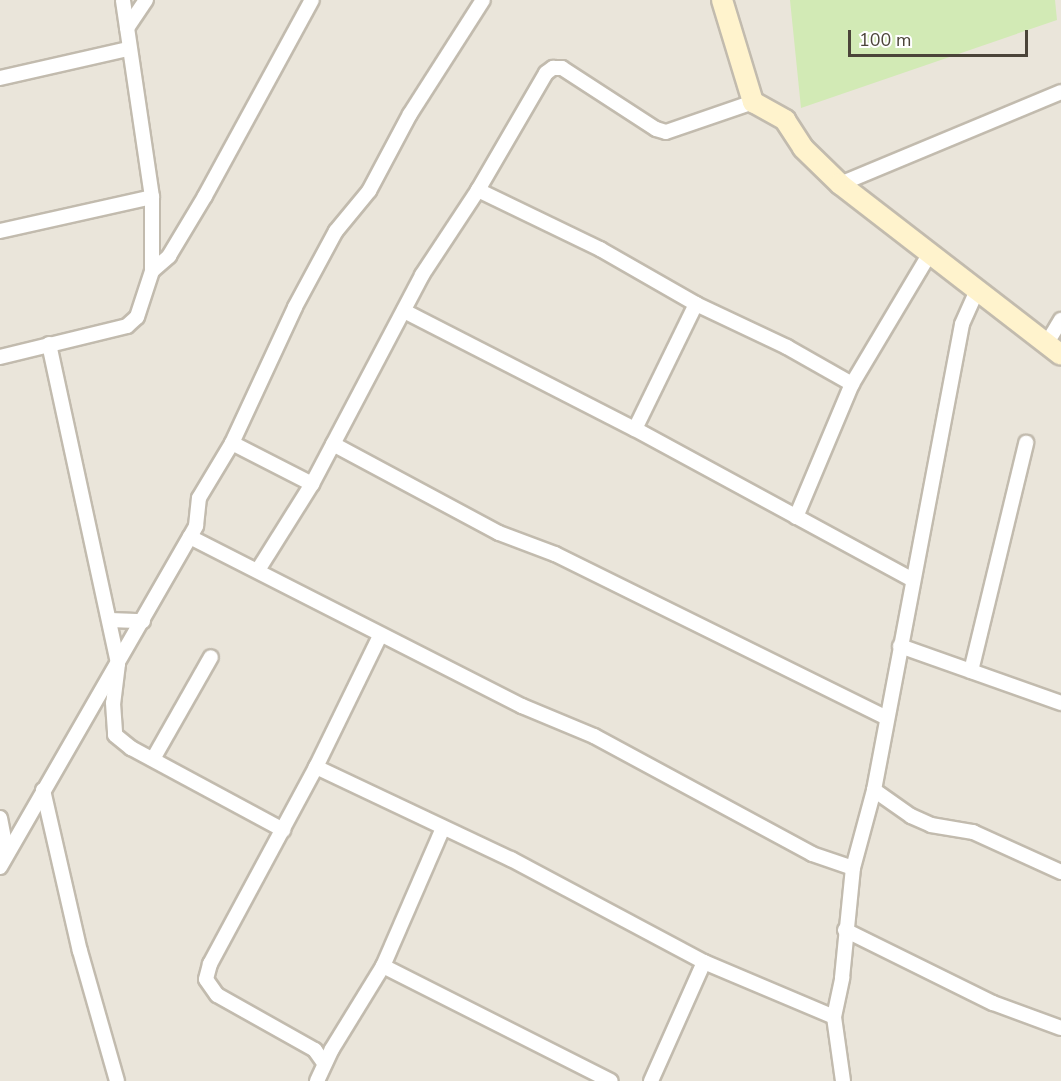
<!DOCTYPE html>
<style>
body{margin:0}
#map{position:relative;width:1061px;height:1081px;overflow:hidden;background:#f6f3ec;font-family:"Nunito Sans",sans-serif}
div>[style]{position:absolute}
.residential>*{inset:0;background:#eae5da;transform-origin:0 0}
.green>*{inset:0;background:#d2eab5}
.roads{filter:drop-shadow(2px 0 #c2bbae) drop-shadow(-2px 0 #c2bbae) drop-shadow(0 2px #c2bbae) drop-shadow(0 -2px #c2bbae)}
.street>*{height:14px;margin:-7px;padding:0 7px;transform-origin:7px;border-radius:7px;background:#fff}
.secondary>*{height:20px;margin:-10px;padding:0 10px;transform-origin:10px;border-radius:10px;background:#fff3cd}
span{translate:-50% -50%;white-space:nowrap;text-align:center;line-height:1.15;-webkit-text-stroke:5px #fff;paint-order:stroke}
.scale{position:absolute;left:848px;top:30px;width:180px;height:27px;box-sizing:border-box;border:3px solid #4b4439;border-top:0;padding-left:8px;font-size:18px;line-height:21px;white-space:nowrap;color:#4b4439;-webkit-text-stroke:4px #fff;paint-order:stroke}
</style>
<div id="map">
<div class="residential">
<i style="left:0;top:0;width:1061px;height:1081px"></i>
</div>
<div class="green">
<i style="clip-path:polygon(790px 0,1055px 0,1057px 20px,801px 108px)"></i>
</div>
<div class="roads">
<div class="street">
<i style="left:127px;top:28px;width:34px;rotate:-56deg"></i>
<i style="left:0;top:78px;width:131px;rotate:-12.8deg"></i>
<i style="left:840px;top:184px;width:239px;rotate:-22.6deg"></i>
<i style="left:478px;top:190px;width:136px;rotate:25.8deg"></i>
<i style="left:600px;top:249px;width:111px;rotate:29.8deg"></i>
<i style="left:696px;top:304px;width:101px;rotate:25.3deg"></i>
<i style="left:787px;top:347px;width:75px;rotate:29.6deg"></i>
<i style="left:0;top:231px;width:156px;rotate:-12.6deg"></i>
<i style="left:152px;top:271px;width:23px;rotate:-41deg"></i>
<i style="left:169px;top:256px;width:70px;rotate:-59deg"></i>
<i style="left:205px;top:196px;width:223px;rotate:-61.4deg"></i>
<i style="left:404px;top:311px;width:259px;rotate:27.1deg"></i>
<i style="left:635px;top:429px;width:316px;rotate:28.5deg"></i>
<i style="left:1047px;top:343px;width:27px;rotate:-59deg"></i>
<i style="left:49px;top:344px;width:327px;rotate:77.8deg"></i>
<i style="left:118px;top:664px;width:39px;rotate:97deg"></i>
<i style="left:113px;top:703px;width:32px;rotate:86deg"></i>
<i style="left:115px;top:735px;width:21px;rotate:39deg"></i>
<i style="left:131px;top:748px;width:173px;rotate:28.3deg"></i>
<i style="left:0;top:357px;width:131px;rotate:-13.7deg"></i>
<i style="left:127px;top:326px;width:13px;rotate:-42deg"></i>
<i style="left:137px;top:317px;width:48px;rotate:-71.9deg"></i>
<i style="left:152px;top:271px;width:74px;rotate:-90deg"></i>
<i style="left:152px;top:197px;width:199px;rotate:-98.4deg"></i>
<i style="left:635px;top:429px;width:139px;rotate:-64deg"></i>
<i style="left:232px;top:443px;width:90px;rotate:27.1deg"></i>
<i style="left:333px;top:444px;width:188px;rotate:28.2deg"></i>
<i style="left:499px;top:533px;width:60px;rotate:20.6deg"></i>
<i style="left:555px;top:554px;width:368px;rotate:26.3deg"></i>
<i style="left:796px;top:517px;width:144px;rotate:-67.2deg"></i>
<i style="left:852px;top:384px;width:150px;rotate:-59.2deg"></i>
<i style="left:190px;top:537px;width:373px;rotate:27deg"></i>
<i style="left:522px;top:706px;width:78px;rotate:22.6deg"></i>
<i style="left:594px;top:736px;width:248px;rotate:28.4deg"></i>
<i style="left:812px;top:854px;width:43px;rotate:18.9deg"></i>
<i style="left:258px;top:570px;width:102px;rotate:-57.9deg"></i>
<i style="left:312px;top:484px;width:236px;rotate:-62.2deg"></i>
<i style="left:422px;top:275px;width:102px;rotate:-56.6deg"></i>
<i style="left:478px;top:190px;width:135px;rotate:-59.8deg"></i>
<i style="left:546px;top:73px;width:9px;rotate:-36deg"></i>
<i style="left:553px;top:68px;width:9px"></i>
<i style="left:562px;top:68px;width:112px;rotate:33deg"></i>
<i style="left:656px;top:129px;width:10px;rotate:17deg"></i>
<i style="left:666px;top:132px;width:92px;rotate:-19deg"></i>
<i style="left:110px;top:620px;width:33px;rotate:2deg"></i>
<i style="left:900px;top:646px;width:171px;rotate:19.5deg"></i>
<i style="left:971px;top:671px;width:235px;rotate:-76.4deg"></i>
<i style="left:153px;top:759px;width:117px;rotate:-60.4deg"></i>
<i style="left:316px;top:767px;width:216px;rotate:25.3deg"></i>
<i style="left:511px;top:859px;width:219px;rotate:28.1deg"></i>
<i style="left:704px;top:962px;width:141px;rotate:22.9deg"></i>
<i style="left:43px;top:790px;width:165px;rotate:77.1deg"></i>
<i style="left:80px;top:951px;width:135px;rotate:74.1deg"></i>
<i style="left:874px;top:790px;width:45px;rotate:35.1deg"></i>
<i style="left:911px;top:816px;width:22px;rotate:24deg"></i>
<i style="left:931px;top:825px;width:43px;rotate:9.5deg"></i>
<i style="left:973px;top:832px;width:97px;rotate:24.4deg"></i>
<i style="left:0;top:818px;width:36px;rotate:79deg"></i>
<i style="left:0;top:867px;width:381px;rotate:-60.1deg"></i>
<i style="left:190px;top:537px;width:13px;rotate:-61deg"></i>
<i style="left:196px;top:526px;width:28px;rotate:-84deg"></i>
<i style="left:199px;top:498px;width:64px;rotate:-59deg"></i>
<i style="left:232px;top:443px;width:150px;rotate:-65.1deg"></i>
<i style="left:295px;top:307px;width:86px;rotate:-61.7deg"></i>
<i style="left:336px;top:231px;width:52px;rotate:-50.5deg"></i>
<i style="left:369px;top:191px;width:87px;rotate:-62deg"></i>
<i style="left:410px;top:114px;width:135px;rotate:-57.4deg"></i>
<i style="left:845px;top:930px;width:165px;rotate:26.3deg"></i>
<i style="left:993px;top:1003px;width:72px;rotate:20.2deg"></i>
<i style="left:383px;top:966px;width:255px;rotate:26.8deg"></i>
<i style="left:324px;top:1063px;width:16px;rotate:-125deg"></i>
<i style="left:315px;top:1050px;width:112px;rotate:-150.7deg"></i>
<i style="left:217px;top:995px;width:19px;rotate:-125deg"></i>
<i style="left:206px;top:979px;width:16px;rotate:-75deg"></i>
<i style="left:210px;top:964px;width:224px;rotate:-61.7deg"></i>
<i style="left:316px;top:767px;width:146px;rotate:-64deg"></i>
<i style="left:317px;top:1081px;width:35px;rotate:-65deg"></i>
<i style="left:332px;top:1049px;width:97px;rotate:-58.4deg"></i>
<i style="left:383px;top:966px;width:150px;rotate:-66.5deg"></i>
<i style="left:651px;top:1081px;width:130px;rotate:-66deg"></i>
<i style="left:843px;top:1081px;width:65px;rotate:-98deg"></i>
<i style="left:834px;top:1017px;width:40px;rotate:-78deg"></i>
<i style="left:842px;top:978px;width:111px;rotate:-84.3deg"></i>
<i style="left:853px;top:868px;width:81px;rotate:-74.9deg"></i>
<i style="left:874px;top:790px;width:474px;rotate:-79.3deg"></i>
<i style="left:962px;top:324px;width:36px;rotate:-66deg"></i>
</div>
<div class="secondary">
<i style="left:722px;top:0;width:107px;rotate:73.1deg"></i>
<i style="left:753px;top:102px;width:37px;rotate:29deg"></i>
<i style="left:785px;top:120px;width:33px;rotate:57deg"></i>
<i style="left:803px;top:148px;width:52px;rotate:44.2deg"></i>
<i style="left:840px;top:184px;width:279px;rotate:37.7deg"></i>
</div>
</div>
<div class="scale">100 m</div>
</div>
